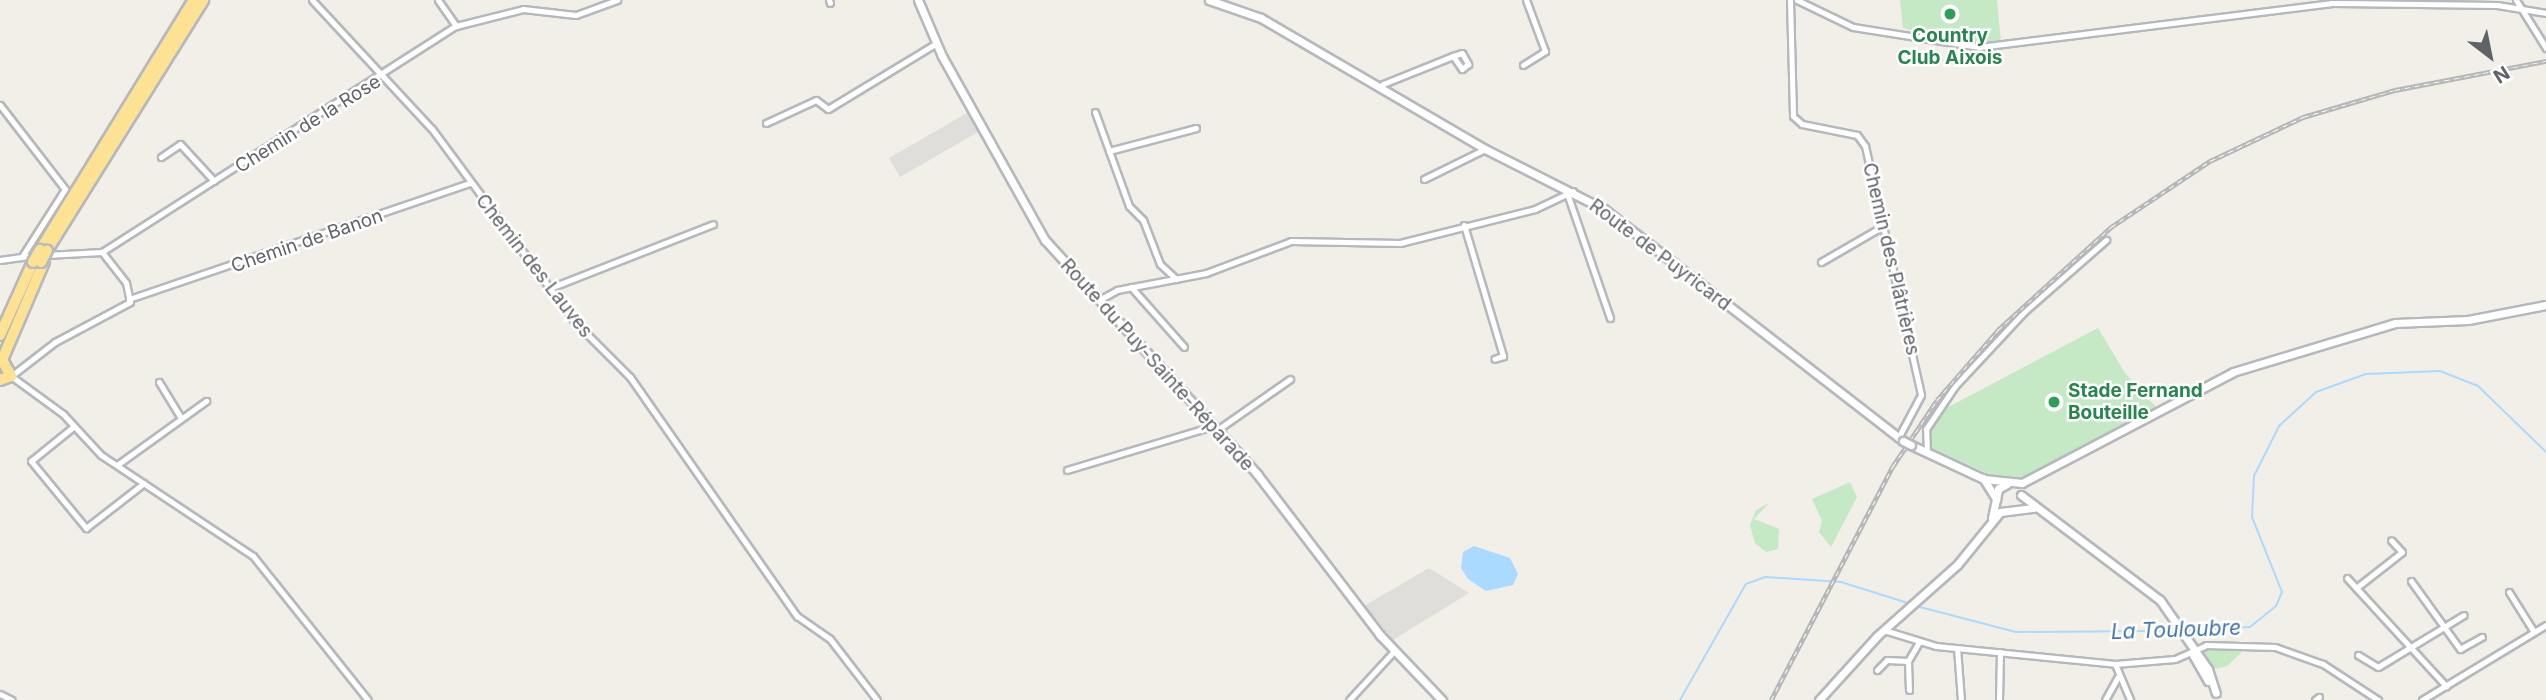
<!DOCTYPE html>
<meta charset="utf-8">
<style>
body{margin:0}
#map{position:relative;width:2546px;height:700px;overflow:hidden;background:#f1efe8;font-family:Inter,sans-serif}
div>[style]{position:absolute}
.industrial>*{inset:0;background:#e0deda;transform-origin:0 0}
.green>*{inset:0;background:#c5e8c5}
.water>*{inset:0;background:#aadaff}
.stream>*{height:2px;margin:-1px;padding:0 1px;transform-origin:1px;border-radius:1px;background:#aadaff}
.roads{filter:drop-shadow(2px 0 #b5b8bc) drop-shadow(-2px 0 #b5b8bc) drop-shadow(0 2px #b5b8bc) drop-shadow(0 -2px #b5b8bc)}
.street>*{height:5px;margin:-2.5px;padding:0 2.5px;transform-origin:2.5px;border-radius:2.5px;background:#fff}
.secondary>*{height:7px;margin:-3.5px;padding:0 3.5px;transform-origin:3.5px;border-radius:3.5px;background:#fff}
.highway>*{height:10px;margin:-5px;padding:0 5px;transform-origin:5px;border-radius:5px;background:#fde293}
.rail>*{height:4.5px;margin-top:-2.25px;transform-origin:0;background:repeating-linear-gradient(90deg,#fff 0 5px,#b6b7b8 0 10px);box-sizing:border-box;border-block:2px solid #b6b7b8}
.bridges{filter:drop-shadow(2px 0 #b6babf) drop-shadow(-2px 0 #b6babf) drop-shadow(0 2px #b6babf) drop-shadow(0 -2px #b6babf)}
.secondary-bridge>*{height:7px;margin:-3.5px;padding:0 3.5px;transform-origin:3.5px;border-radius:3.5px;background:#fff}
.highway-bridge>*{height:10px;margin:-5px;padding:0 5px;transform-origin:5px;border-radius:5px;background:#fde293}
.dots>*{width:19px;height:19px;translate:-50% -50%;box-sizing:border-box;border:4px solid #fff;border-radius:50%}
span{translate:-50% -50%;white-space:nowrap;text-align:center;line-height:1.15;-webkit-text-stroke:5px #fff;paint-order:stroke}
.leisure-label{font-size:19px;color:#27864d;font-weight:700}
.left{translate:0 -50%;text-align:left}
.street-label{font-size:19px;color:#5f6368}
.water-label{font-size:21px;color:#4174aa;font-style:italic}
.north{position:absolute;left:2455px;top:21px;width:70px;height:70px;-webkit-text-stroke:5px #fff;paint-order:stroke;rotate:148deg;font-size:19px;font-weight:700;line-height:28px;text-align:center;color:#5f6368}
.north::after{content:'';display:block;margin:auto;width:24px;height:32px;background:#5f6368;clip-path:polygon(50% 0,100% 100%,50% 72%,0 100%)}
</style>
<div id="map">
<div class="industrial">
<i style="left:967px;top:113px;width:22px;height:90px;rotate:60deg"></i>
<i style="clip-path:polygon(1429px 568px,1469px 593px,1393px 640px,1364px 606px)"></i>
</div>
<div class="green">
<i style="clip-path:polygon(1900px 0,1997px 0,2001px 43px,1957px 42px,1903px 28px)"></i>
<i style="clip-path:polygon(2098px 328px,2125px 373px,2157px 408px,2035px 476px,2003px 480px,1928px 447px,1927px 432px,1939px 412px)"></i>
<i style="clip-path:polygon(1850px 482px,1857px 497px,1831px 547px,1819px 532px,1822px 521px,1812px 499px)"></i>
<i style="clip-path:polygon(1769px 503px,1754px 519px,1779px 529px,1778px 549px,1766px 552px,1755px 543px,1750px 525px,1756px 510px)"></i>
<i style="clip-path:polygon(2210px 648px,2246px 648px,2227px 666px,2211px 670px,2203px 654px)"></i>
</div>
<div class="water">
<i style="clip-path:polygon(1474px 546px,1510px 558px,1518px 574px,1513px 585px,1486px 591px,1468px 579px,1461px 568px,1463px 552px)"></i>
</div>
<div class="stream">
<i style="left:1916px;top:606px;width:103px;rotate:14.6deg"></i>
<i style="left:2016px;top:632px;width:163px;rotate:-0.4deg"></i>
<i style="left:2185px;top:630px;width:65px;rotate:-2.6deg"></i>
<i style="left:2250px;top:627px;width:33px;rotate:-39deg"></i>
<i style="left:2276px;top:606px;width:15px;rotate:-67deg"></i>
<i style="left:2282px;top:592px;width:81px;rotate:-111.8deg"></i>
<i style="left:2252px;top:517px;width:41px;rotate:-87.2deg"></i>
<i style="left:2254px;top:476px;width:56px;rotate:-63.4deg"></i>
<i style="left:2279px;top:426px;width:50px;rotate:-42.6deg"></i>
<i style="left:2316px;top:392px;width:53px;rotate:-19.8deg"></i>
<i style="left:2366px;top:374px;width:74px;rotate:-2.3deg"></i>
<i style="left:2440px;top:371px;width:41px;rotate:21.5deg"></i>
<i style="left:2478px;top:386px;width:95px;rotate:44.1deg"></i>
<i style="left:1680px;top:700px;width:133px;rotate:-60.4deg"></i>
<i style="left:1746px;top:584px;width:20px;rotate:-20deg"></i>
<i style="left:1765px;top:577px;width:76px;rotate:3.8deg"></i>
<i style="left:1841px;top:582px;width:70px;rotate:17.4deg"></i>
</div>
<div class="roads">
<div class="street">
<i style="left:312px;top:0;width:176px;rotate:47.1deg"></i>
<i style="left:432px;top:129px;width:240px;rotate:53.5deg"></i>
<i style="left:575px;top:322px;width:78px;rotate:45deg"></i>
<i style="left:630px;top:377px;width:292px;rotate:55.1deg"></i>
<i style="left:797px;top:616px;width:40px;rotate:34.9deg"></i>
<i style="left:830px;top:639px;width:77px;rotate:52.4deg"></i>
<i style="left:438px;top:0;width:32px;rotate:55deg"></i>
<i style="left:829px;top:0;width:3px;rotate:72deg"></i>
<i style="left:1790px;top:0;width:116px;rotate:88.5deg"></i>
<i style="left:1793px;top:116px;width:12px;rotate:42deg"></i>
<i style="left:1802px;top:124px;width:56px;rotate:11.3deg"></i>
<i style="left:1857px;top:135px;width:14px;rotate:54deg"></i>
<i style="left:1865px;top:146px;width:255px;rotate:77.3deg"></i>
<i style="left:1921px;top:395px;width:49px;rotate:118.1deg"></i>
<i style="left:1797px;top:0;width:62px;rotate:25.7deg"></i>
<i style="left:1853px;top:27px;width:128px;rotate:9deg"></i>
<i style="left:1979px;top:47px;width:356px;rotate:-7.1deg"></i>
<i style="left:2332px;top:3px;width:165px;rotate:0.7deg"></i>
<i style="left:2497px;top:5px;width:50px;rotate:9.3deg"></i>
<i style="left:2516px;top:0;width:57px;rotate:58deg"></i>
<i style="left:1523px;top:65px;width:26px;rotate:-32deg"></i>
<i style="left:1545px;top:51px;width:54px;rotate:-110.4deg"></i>
<i style="left:1382px;top:85px;width:1px;rotate:-45deg"></i>
<i style="left:1383px;top:84px;width:75px;rotate:-21.8deg"></i>
<i style="left:1453px;top:56px;width:9px;rotate:-18deg"></i>
<i style="left:1462px;top:53px;width:13px;rotate:61deg"></i>
<i style="left:1468px;top:64px;width:8px;rotate:140deg"></i>
<i style="left:1462px;top:69px;width:16px;rotate:-125deg"></i>
<i style="left:0;top:105px;width:106px;rotate:52.3deg"></i>
<i style="left:65px;top:189px;width:78px;rotate:122.5deg"></i>
<i style="left:1095px;top:112px;width:100px;rotate:70.1deg"></i>
<i style="left:1129px;top:206px;width:20px;rotate:45deg"></i>
<i style="left:1143px;top:220px;width:47px;rotate:68.9deg"></i>
<i style="left:1160px;top:264px;width:22px;rotate:43deg"></i>
<i style="left:766px;top:123px;width:55px;rotate:-24.7deg"></i>
<i style="left:816px;top:100px;width:15px;rotate:37deg"></i>
<i style="left:828px;top:109px;width:125px;rotate:-31.3deg"></i>
<i style="left:1109px;top:151px;width:90px;rotate:-14.8deg"></i>
<i style="left:161px;top:157px;width:23px;rotate:-34deg"></i>
<i style="left:180px;top:144px;width:50px;rotate:47.4deg"></i>
<i style="left:1424px;top:179px;width:68px;rotate:-26.2deg"></i>
<i style="left:1568px;top:196px;width:129px;rotate:71deg"></i>
<i style="left:1464px;top:225px;width:137px;rotate:73.4deg"></i>
<i style="left:1503px;top:356px;width:9px;rotate:162deg"></i>
<i style="left:102px;top:252px;width:39px;rotate:52deg"></i>
<i style="left:126px;top:283px;width:19px;rotate:78deg"></i>
<i style="left:130px;top:302px;width:85px;rotate:151.9deg"></i>
<i style="left:55px;top:342px;width:56px;rotate:142.3deg"></i>
<i style="left:11px;top:376px;width:64px;rotate:36.2deg"></i>
<i style="left:63px;top:414px;width:56px;rotate:47.2deg"></i>
<i style="left:101px;top:455px;width:182px;rotate:33.6deg"></i>
<i style="left:253px;top:556px;width:184px;rotate:51.4deg"></i>
<i style="left:46px;top:255px;width:56px;rotate:-3.1deg"></i>
<i style="left:102px;top:252px;width:420px;rotate:-32.6deg"></i>
<i style="left:456px;top:26px;width:69px;rotate:-14.2deg"></i>
<i style="left:523px;top:9px;width:53px;rotate:6.5deg"></i>
<i style="left:576px;top:15px;width:44px;rotate:-20.1deg"></i>
<i style="left:0;top:260px;width:36px;rotate:-8deg"></i>
<i style="left:1821px;top:262px;width:72px;rotate:-30.1deg"></i>
<i style="left:1131px;top:287px;width:80px;rotate:48.5deg"></i>
<i style="left:550px;top:288px;width:175px;rotate:-21.4deg"></i>
<i style="left:129px;top:299px;width:360px;rotate:-18.8deg"></i>
<i style="left:1099px;top:300px;width:21px;rotate:-29deg"></i>
<i style="left:1117px;top:290px;width:91px;rotate:-10.8deg"></i>
<i style="left:1206px;top:273px;width:91px;rotate:-20.6deg"></i>
<i style="left:1291px;top:241px;width:109px;rotate:1.1deg"></i>
<i style="left:1400px;top:243px;width:139px;rotate:-14.1deg"></i>
<i style="left:1535px;top:209px;width:42px;rotate:-25.3deg"></i>
<i style="left:159px;top:382px;width:42px;rotate:58.6deg"></i>
<i style="left:73px;top:427px;width:54px;rotate:141deg"></i>
<i style="left:31px;top:461px;width:87px;rotate:50.6deg"></i>
<i style="left:86px;top:528px;width:73px;rotate:-37.8deg"></i>
<i style="left:1217px;top:430px;width:89px;rotate:-34.9deg"></i>
<i style="left:1927px;top:453px;width:24px;rotate:-92deg"></i>
<i style="left:1926px;top:429px;width:52px;rotate:-56deg"></i>
<i style="left:1955px;top:386px;width:103px;rotate:-47deg"></i>
<i style="left:2025px;top:311px;width:108px;rotate:-41.2deg"></i>
<i style="left:117px;top:465px;width:110px;rotate:-35.7deg"></i>
<i style="left:1067px;top:470px;width:152px;rotate:-16.8deg"></i>
<i style="left:2347px;top:578px;width:147px;rotate:47.5deg"></i>
<i style="left:2411px;top:581px;width:84px;rotate:54.2deg"></i>
<i style="left:2460px;top:649px;width:25px;rotate:-29deg"></i>
<i style="left:2356px;top:588px;width:58px;rotate:-38deg"></i>
<i style="left:2402px;top:552px;width:16px;rotate:-133deg"></i>
<i style="left:2509px;top:592px;width:47px;rotate:58deg"></i>
<i style="left:1884px;top:630px;width:54px;rotate:17.1deg"></i>
<i style="left:1936px;top:646px;width:180px;rotate:5.7deg"></i>
<i style="left:2115px;top:664px;width:60px;rotate:-4.8deg"></i>
<i style="left:2175px;top:659px;width:34px;rotate:-24deg"></i>
<i style="left:2206px;top:645px;width:69px;rotate:1.7deg"></i>
<i style="left:2275px;top:647px;width:51px;rotate:19.5deg"></i>
<i style="left:2323px;top:664px;width:66px;rotate:33.2deg"></i>
<i style="left:1957px;top:648px;width:52px;rotate:85.6deg"></i>
<i style="left:2358px;top:655px;width:23px;rotate:31deg"></i>
<i style="left:2378px;top:667px;width:100px;rotate:-31.2deg"></i>
<i style="left:2115px;top:664px;width:39px;rotate:67deg"></i>
<i style="left:1877px;top:670px;width:14px;rotate:-45deg"></i>
<i style="left:1887px;top:660px;width:21px;rotate:3deg"></i>
<i style="left:1909px;top:690px;width:29px;rotate:-92deg"></i>
<i style="left:1908px;top:661px;width:22px;rotate:-60deg"></i>
<i style="left:0;top:694px;width:13px;rotate:27deg"></i>
<i style="left:1349px;top:700px;width:68px;rotate:-47.4deg"></i>
<i style="left:1999px;top:700px;width:48px;rotate:-88.8deg"></i>
<i style="left:2105px;top:700px;width:26px;rotate:-61deg"></i>
<i style="left:2315px;top:700px;width:5px;rotate:-37deg"></i>
<i style="left:2422px;top:700px;width:145px;rotate:-31.2deg"></i>
</div>
<div class="secondary">
<i style="left:918px;top:0;width:61px;rotate:66.8deg"></i>
<i style="left:942px;top:56px;width:211px;rotate:60.8deg"></i>
<i style="left:1045px;top:240px;width:316px;rotate:47.8deg"></i>
<i style="left:1257px;top:474px;width:203px;rotate:52.6deg"></i>
<i style="left:1380px;top:635px;width:90px;rotate:46.4deg"></i>
<i style="left:1209px;top:0;width:55px;rotate:19.1deg"></i>
<i style="left:1261px;top:18px;width:259px;rotate:30.3deg"></i>
<i style="left:1485px;top:149px;width:133px;rotate:26.8deg"></i>
<i style="left:1604px;top:209px;width:378px;rotate:37.8deg"></i>
<i style="left:1911px;top:445px;width:81px;rotate:25deg"></i>
<i style="left:1984px;top:479px;width:38px;rotate:6deg"></i>
<i style="left:2022px;top:483px;width:238px;rotate:-27.7deg"></i>
<i style="left:2233px;top:372px;width:169px;rotate:-16.8deg"></i>
<i style="left:2395px;top:323px;width:73px;rotate:-2.4deg"></i>
<i style="left:2468px;top:320px;width:79px;rotate:-10.9deg"></i>
<i style="left:1983px;top:478px;width:25px;rotate:58deg"></i>
<i style="left:2021px;top:495px;width:174px;rotate:37.1deg"></i>
<i style="left:2160px;top:600px;width:84px;rotate:55.2deg"></i>
<i style="left:2208px;top:669px;width:25px;rotate:72deg"></i>
<i style="left:1992px;top:518px;width:30px;rotate:-78deg"></i>
<i style="left:1998px;top:489px;width:10px;rotate:-29deg"></i>
<i style="left:2193px;top:655px;width:30px;rotate:60deg"></i>
<i style="left:1819px;top:700px;width:86px;rotate:-47.8deg"></i>
<i style="left:1877px;top:636px;width:107px;rotate:-41.6deg"></i>
<i style="left:1957px;top:565px;width:68px;rotate:-50.9deg"></i>
<i style="left:2000px;top:512px;width:34px;rotate:-7deg"></i>
</div>
<div class="highway">
<i style="left:40px;top:250px;width:294px;rotate:-58.4deg"></i>
<i style="left:47px;top:250px;width:295px;rotate:-58deg"></i>
<i style="left:0;top:335px;width:80px;rotate:-65.7deg"></i>
<i style="left:0;top:380px;width:12px;rotate:-20deg"></i>
<i style="left:11px;top:376px;width:18px;rotate:-119deg"></i>
<i style="left:2px;top:360px;width:107px;rotate:-66.8deg"></i>
</div>
</div>
<div class="rail">
<i style="left:1771px;top:700px;width:264px;rotate:-62.5deg"></i>
<i style="left:1893px;top:466px;width:79px;rotate:-56.3deg"></i>
<i style="left:1937px;top:400px;width:93px;rotate:-48.9deg"></i>
<i style="left:1998px;top:330px;width:153px;rotate:-42.3deg"></i>
<i style="left:2111px;top:227px;width:119px;rotate:-33.7deg"></i>
<i style="left:2210px;top:161px;width:103px;rotate:-25.3deg"></i>
<i style="left:2303px;top:117px;width:96px;rotate:-16.4deg"></i>
<i style="left:2395px;top:90px;width:154px;rotate:-10.9deg"></i>
</div>
<div class="bridges">
<div class="secondary-bridge">
<i style="left:1903px;top:441px;width:9px;rotate:27deg"></i>
</div>
<div class="highway-bridge">
<i style="left:33px;top:262px;width:14px;rotate:-60deg"></i>
<i style="left:41px;top:262px;width:13px;rotate:-63deg"></i>
</div>
</div>
<div class="dots">
<i style="left:1950px;top:14px;background:#2e9e5b"></i>
<i style="left:2054px;top:402px;background:#2e9e5b"></i>
</div>
<div class="leisure-label">
<span style="left:1950px;top:47px">Country<br>Club Aixois</span>
<span class="left" style="left:2068px;top:402px">Stade Fernand<br>Bouteille</span>
</div>
<div class="street-label">
<span style="left:308px;top:124px;rotate:-32deg">Chemin de la Rose</span>
<span style="left:307px;top:241px;rotate:-19deg">Chemin de Banon</span>
<span style="left:1660px;top:255px;rotate:37deg">Route de Puyricard</span>
<span style="left:1891px;top:259px;rotate:77deg">Chemin des Plâtrières</span>
<span style="left:534px;top:266px;rotate:52deg">Chemin des Lauves</span>
<span style="left:1157px;top:365px;rotate:48deg">Route du Puy-Sainte-Réparade</span>
</div>
<div class="water-label">
<span style="left:2176px;top:630px;rotate:-2deg">La Touloubre</span>
</div>
<div class="north">N</div>
</div>
